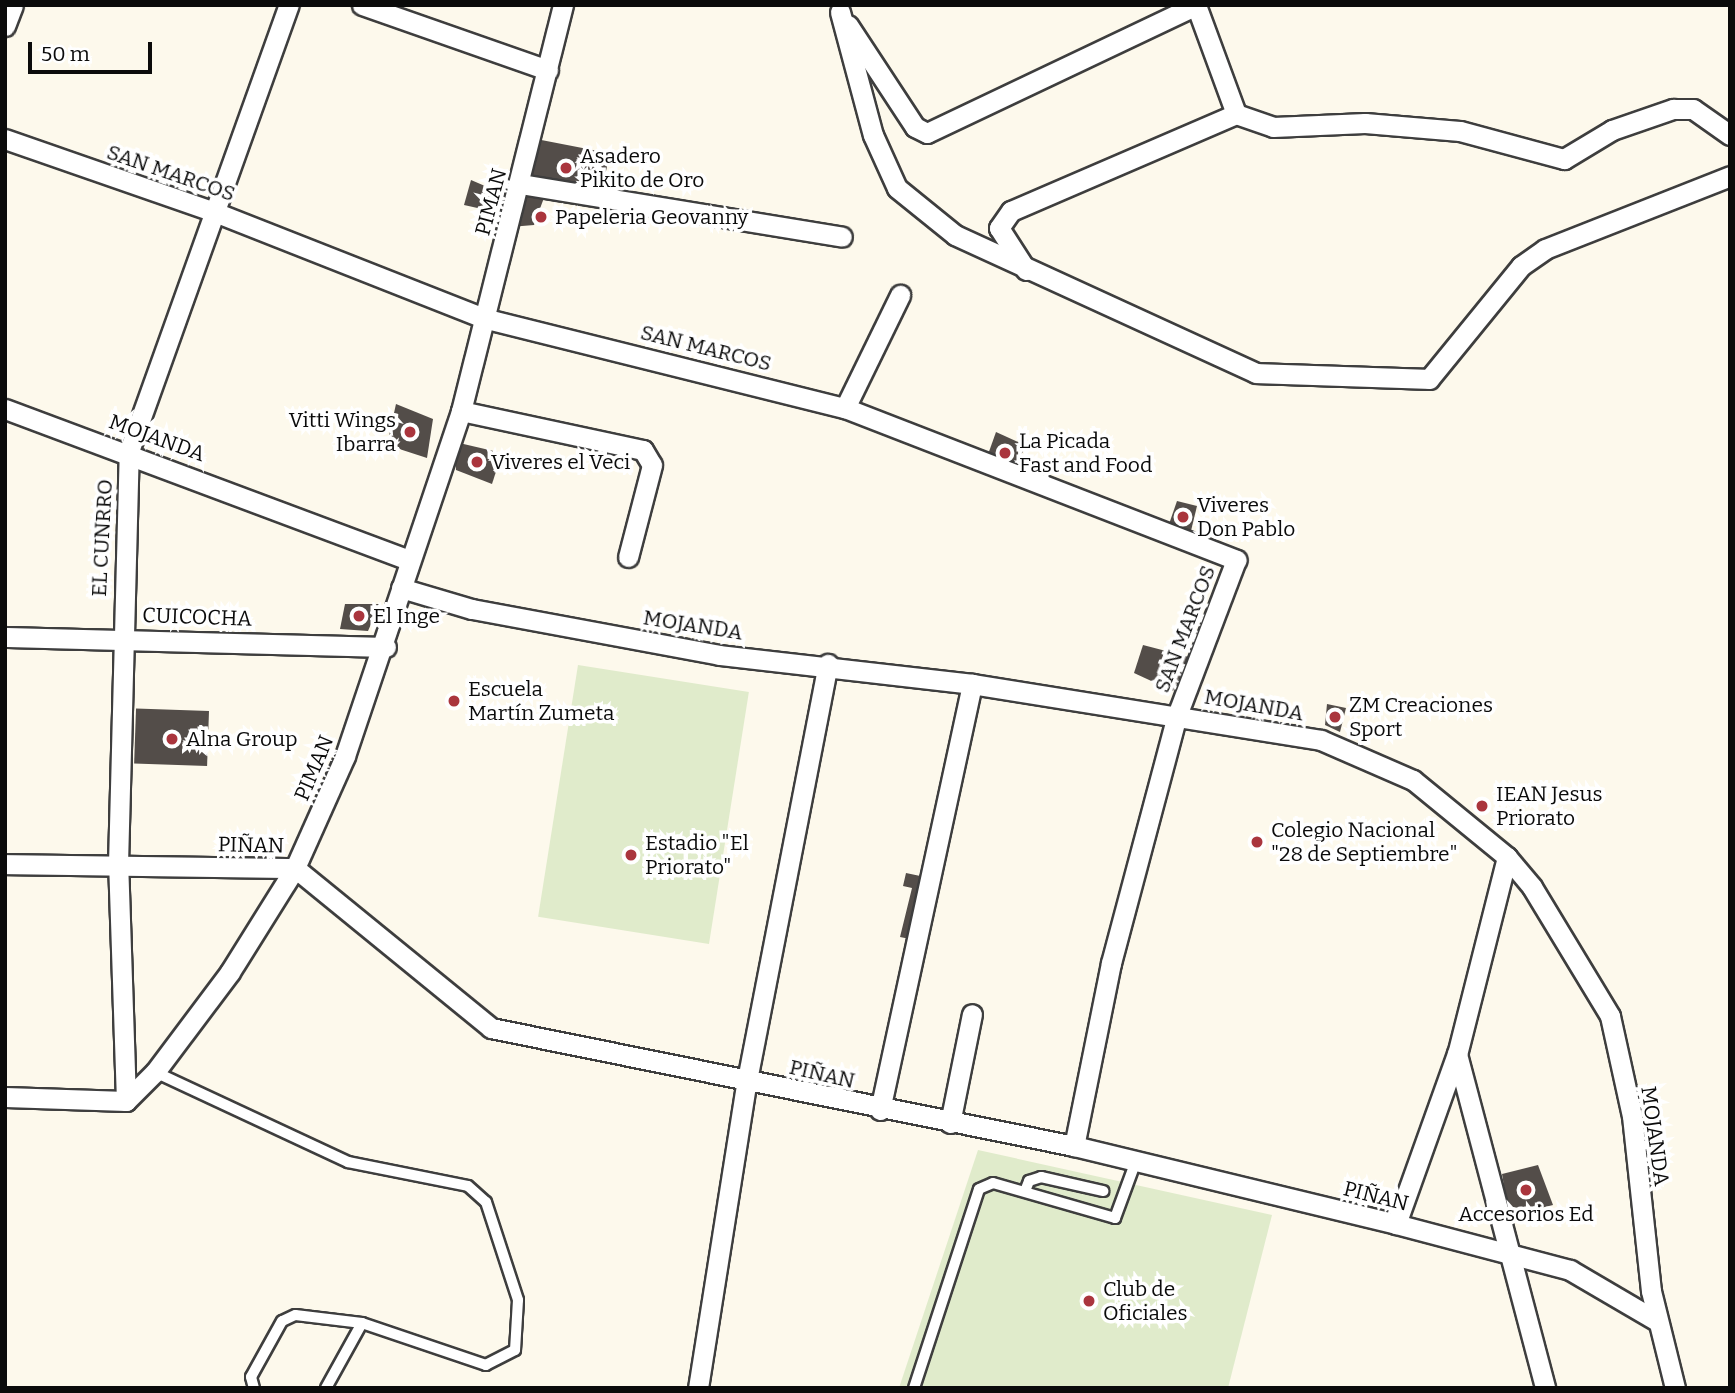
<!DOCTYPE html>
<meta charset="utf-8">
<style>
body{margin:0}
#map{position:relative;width:1735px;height:1393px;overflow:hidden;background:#fdf9ec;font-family:Bitter,serif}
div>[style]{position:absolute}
.pitch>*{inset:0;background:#e0ebcb;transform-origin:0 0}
.building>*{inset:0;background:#534d49;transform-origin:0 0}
.roads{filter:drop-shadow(2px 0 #3e3e3e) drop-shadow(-2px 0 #3e3e3e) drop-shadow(0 2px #3e3e3e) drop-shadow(0 -2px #3e3e3e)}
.service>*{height:10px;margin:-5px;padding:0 5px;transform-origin:5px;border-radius:5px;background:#fff}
.minor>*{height:19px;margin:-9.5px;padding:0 9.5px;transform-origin:9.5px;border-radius:9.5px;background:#fff}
.dots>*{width:19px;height:19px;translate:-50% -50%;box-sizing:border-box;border:4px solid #fff;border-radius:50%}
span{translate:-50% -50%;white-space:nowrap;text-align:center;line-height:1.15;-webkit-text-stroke:7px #fff;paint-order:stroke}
.poi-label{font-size:21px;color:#0b0b0b}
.left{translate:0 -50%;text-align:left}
.right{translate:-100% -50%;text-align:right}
.street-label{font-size:21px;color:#0b0b0b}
.frame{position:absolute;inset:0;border:7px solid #0b0b0b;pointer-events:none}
.scale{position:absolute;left:28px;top:42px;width:124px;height:32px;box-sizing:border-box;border:4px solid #0b0b0b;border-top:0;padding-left:9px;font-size:21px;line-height:24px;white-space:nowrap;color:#0b0b0b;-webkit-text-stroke:5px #fff;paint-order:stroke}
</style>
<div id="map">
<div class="pitch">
<i style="left:578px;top:665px;width:173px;height:255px;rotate:9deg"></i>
<i style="clip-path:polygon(978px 1150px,1272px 1215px,1228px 1388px,899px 1388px)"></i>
</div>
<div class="building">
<i style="left:531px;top:138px;width:80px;height:47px;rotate:11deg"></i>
<i style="clip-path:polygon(471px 180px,499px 192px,491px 211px,464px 205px)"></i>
<i style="clip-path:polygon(520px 189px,545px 195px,534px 225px,510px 227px)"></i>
<i style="clip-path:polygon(396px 404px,433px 419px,427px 458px,387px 445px)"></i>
<i style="clip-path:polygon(996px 432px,1027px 446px,1011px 469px,986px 460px)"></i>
<i style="clip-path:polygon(455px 442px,502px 453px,492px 484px,456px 470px)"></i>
<i style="clip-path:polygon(1177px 501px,1197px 506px,1190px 535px,1168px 527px)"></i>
<i style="clip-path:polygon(345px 604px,380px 604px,368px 631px,340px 629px)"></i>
<i style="clip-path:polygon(1143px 645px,1189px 657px,1173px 691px,1134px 673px)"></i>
<i style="clip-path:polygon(1327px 704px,1346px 708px,1340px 732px,1325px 725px)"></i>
<i style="left:209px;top:711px;width:55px;height:73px;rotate:92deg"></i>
<i style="clip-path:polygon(906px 873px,925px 877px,910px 939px,900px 937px,912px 888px,903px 886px)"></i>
<i style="clip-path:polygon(1538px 1165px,1553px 1205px,1509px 1216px,1502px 1174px)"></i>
</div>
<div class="roads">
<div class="service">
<i style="left:155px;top:1072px;width:213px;rotate:25deg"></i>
<i style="left:348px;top:1162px;width:122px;rotate:11.3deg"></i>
<i style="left:468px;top:1186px;width:24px;rotate:42deg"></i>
<i style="left:486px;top:1202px;width:103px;rotate:71.9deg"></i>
<i style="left:518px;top:1300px;width:50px;rotate:93.4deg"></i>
<i style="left:515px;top:1350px;width:33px;rotate:153deg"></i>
<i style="left:486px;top:1365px;width:131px;rotate:-161.3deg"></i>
<i style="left:362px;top:1323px;width:67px;rotate:-173.2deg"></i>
<i style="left:295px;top:1315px;width:14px;rotate:155deg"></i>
<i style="left:282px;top:1321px;width:64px;rotate:119deg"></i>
<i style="left:251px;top:1377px;width:11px;rotate:75deg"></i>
<i style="left:1025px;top:1191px;width:11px;rotate:-68deg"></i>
<i style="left:1029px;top:1181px;width:13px;rotate:-18deg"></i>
<i style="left:1041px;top:1177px;width:64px;rotate:12.7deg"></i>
<i style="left:326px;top:1388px;width:74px;rotate:-61deg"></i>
<i style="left:914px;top:1388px;width:209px;rotate:-71.9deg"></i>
<i style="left:979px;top:1189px;width:15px;rotate:-23deg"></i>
<i style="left:993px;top:1183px;width:127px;rotate:16deg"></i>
<i style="left:1115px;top:1218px;width:61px;rotate:-69.8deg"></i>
</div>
<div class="minor">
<i style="left:362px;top:5px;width:197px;rotate:19.3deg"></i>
<i style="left:1196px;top:5px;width:116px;rotate:69.8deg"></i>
<i style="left:1236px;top:114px;width:39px;rotate:19deg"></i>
<i style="left:1273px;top:127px;width:92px;rotate:-2.5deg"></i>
<i style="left:1365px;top:123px;width:95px;rotate:4.8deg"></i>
<i style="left:1460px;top:131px;width:108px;rotate:15.1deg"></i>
<i style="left:1564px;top:159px;width:56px;rotate:-31.1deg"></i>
<i style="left:1612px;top:130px;width:65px;rotate:-19deg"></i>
<i style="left:1673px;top:109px;width:20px"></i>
<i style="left:1693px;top:109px;width:45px;rotate:35.1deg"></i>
<i style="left:840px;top:12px;width:127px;rotate:75deg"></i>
<i style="left:873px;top:135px;width:58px;rotate:65.6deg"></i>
<i style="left:897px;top:188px;width:75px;rotate:39deg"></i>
<i style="left:955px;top:235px;width:331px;rotate:24.6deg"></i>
<i style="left:1256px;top:373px;width:173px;rotate:2deg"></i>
<i style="left:1429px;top:379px;width:146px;rotate:-50.8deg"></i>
<i style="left:1521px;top:266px;width:29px;rotate:-35deg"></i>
<i style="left:1545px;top:249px;width:199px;rotate:-21.5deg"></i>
<i style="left:848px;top:25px;width:122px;rotate:56.7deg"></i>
<i style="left:915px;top:127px;width:13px;rotate:27deg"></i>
<i style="left:927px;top:133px;width:298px;rotate:-25.4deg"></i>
<i style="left:5px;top:26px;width:22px;rotate:-69deg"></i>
<i style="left:5px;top:139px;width:219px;rotate:19.2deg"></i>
<i style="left:212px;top:211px;width:291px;rotate:21.5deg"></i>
<i style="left:483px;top:318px;width:373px;rotate:14deg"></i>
<i style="left:845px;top:408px;width:420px;rotate:21.2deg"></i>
<i style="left:1236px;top:560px;width:166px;rotate:110.8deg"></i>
<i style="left:1177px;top:715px;width:257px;rotate:104.9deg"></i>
<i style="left:1111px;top:963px;width:187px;rotate:101.4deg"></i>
<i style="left:520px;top:184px;width:326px;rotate:9.3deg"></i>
<i style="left:1026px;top:270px;width:50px;rotate:-122.7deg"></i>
<i style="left:999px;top:228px;width:21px;rotate:-55deg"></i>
<i style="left:1011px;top:211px;width:245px;rotate:-23.3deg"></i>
<i style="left:845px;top:408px;width:126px;rotate:-64deg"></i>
<i style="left:5px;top:409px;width:431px;rotate:20.5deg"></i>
<i style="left:461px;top:411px;width:186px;rotate:12.1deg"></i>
<i style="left:643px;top:450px;width:17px;rotate:59deg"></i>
<i style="left:652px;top:465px;width:95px;rotate:104.6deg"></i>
<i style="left:401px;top:588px;width:74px;rotate:16.5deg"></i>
<i style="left:472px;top:609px;width:251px;rotate:10.5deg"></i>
<i style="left:719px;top:655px;width:255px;rotate:6.5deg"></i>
<i style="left:972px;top:684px;width:353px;rotate:9.1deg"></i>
<i style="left:1321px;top:740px;width:100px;rotate:23.5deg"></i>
<i style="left:1413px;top:780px;width:122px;rotate:39.3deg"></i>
<i style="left:1507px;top:857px;width:39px;rotate:50deg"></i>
<i style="left:1532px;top:887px;width:151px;rotate:58.8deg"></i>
<i style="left:1610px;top:1016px;width:102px;rotate:77.6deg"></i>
<i style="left:1632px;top:1116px;width:176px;rotate:83.8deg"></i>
<i style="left:1651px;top:1291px;width:100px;rotate:76.1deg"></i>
<i style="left:5px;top:637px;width:381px;rotate:1.5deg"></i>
<i style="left:1507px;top:857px;width:203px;rotate:104.2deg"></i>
<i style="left:1457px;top:1054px;width:345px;rotate:75.2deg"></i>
<i style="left:5px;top:864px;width:290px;rotate:0.8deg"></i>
<i style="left:295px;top:868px;width:253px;rotate:39.2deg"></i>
<i style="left:491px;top:1028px;width:595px;rotate:11.44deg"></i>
<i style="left:1074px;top:1146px;width:331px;rotate:13.6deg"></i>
<i style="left:1396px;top:1224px;width:180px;rotate:14.8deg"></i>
<i style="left:1570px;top:1270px;width:101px;rotate:30.4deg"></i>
<i style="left:5px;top:1097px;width:121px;rotate:1.9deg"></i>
<i style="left:126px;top:1101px;width:41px;rotate:-45deg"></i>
<i style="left:155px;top:1072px;width:125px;rotate:-53.1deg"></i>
<i style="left:230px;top:972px;width:123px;rotate:-58deg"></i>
<i style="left:295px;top:868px;width:123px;rotate:-65.9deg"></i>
<i style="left:345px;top:756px;width:364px;rotate:-71.4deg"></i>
<i style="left:461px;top:411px;width:419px;rotate:-75.9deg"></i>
<i style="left:126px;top:1101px;width:237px;rotate:-91.9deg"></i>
<i style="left:118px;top:864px;width:413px;rotate:-88.5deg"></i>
<i style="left:129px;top:451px;width:474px;rotate:-70.3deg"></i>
<i style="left:880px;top:1110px;width:436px;rotate:-77.8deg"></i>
<i style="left:950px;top:1123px;width:111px;rotate:-78.6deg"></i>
<i style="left:1396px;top:1224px;width:181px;rotate:-70.3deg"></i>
<i style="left:698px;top:1388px;width:312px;rotate:-81deg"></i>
<i style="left:747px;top:1080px;width:424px;rotate:-79deg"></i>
</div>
</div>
<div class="dots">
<i style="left:566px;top:168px;background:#aa353d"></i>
<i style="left:541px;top:217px;background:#aa353d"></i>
<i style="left:410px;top:432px;background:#aa353d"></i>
<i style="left:1005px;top:453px;background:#aa353d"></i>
<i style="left:477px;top:462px;background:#aa353d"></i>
<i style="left:1183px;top:517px;background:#aa353d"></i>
<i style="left:359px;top:616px;background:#aa353d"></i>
<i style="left:454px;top:701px;background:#aa353d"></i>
<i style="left:1335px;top:717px;background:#aa353d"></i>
<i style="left:172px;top:739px;background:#aa353d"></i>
<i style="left:1482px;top:806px;background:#aa353d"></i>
<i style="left:1257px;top:842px;background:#aa353d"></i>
<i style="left:631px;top:855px;background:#aa353d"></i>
<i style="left:1526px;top:1190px;background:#aa353d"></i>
<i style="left:1089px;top:1301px;background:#aa353d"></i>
</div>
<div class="poi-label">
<span class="left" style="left:580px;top:168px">Asadero<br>Pikito de Oro</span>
<span class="left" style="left:555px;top:217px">Papeleria Geovanny</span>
<span class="right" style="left:396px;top:432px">Vitti Wings<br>Ibarra</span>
<span class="left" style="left:1019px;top:453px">La Picada<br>Fast and Food</span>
<span class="left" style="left:491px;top:462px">Viveres el Veci</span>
<span class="left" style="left:1197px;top:517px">Viveres<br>Don Pablo</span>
<span class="left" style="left:373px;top:616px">El Inge</span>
<span class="left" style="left:468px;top:701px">Escuela<br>Martín Zumeta</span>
<span class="left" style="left:1349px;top:717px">ZM Creaciones<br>Sport</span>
<span class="left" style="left:186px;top:739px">Alna Group</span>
<span class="left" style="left:1496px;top:806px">IEAN Jesus<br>Priorato</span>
<span class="left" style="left:1271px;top:842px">Colegio Nacional<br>"28 de Septiembre"</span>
<span class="left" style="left:645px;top:855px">Estadio "El<br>Priorato"</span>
<span style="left:1526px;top:1214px">Accesorios Ed</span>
<span class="left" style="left:1103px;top:1301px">Club de<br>Oficiales</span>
</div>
<div class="street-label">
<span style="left:171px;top:173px;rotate:19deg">SAN MARCOS</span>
<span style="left:491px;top:202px;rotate:-75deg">PIMAN</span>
<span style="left:706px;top:348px;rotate:14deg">SAN MARCOS</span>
<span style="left:157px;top:438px;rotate:20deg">MOJANDA</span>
<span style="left:102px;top:538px;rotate:-87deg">EL CUNRRO</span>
<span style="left:197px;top:617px;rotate:2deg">CUICOCHA</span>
<span style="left:693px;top:625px;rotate:9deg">MOJANDA</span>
<span style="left:1185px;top:629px;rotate:-69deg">SAN MARCOS</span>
<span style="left:1254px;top:705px;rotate:10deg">MOJANDA</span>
<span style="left:314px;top:768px;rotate:-67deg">PIMAN</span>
<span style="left:251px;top:845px;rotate:1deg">PIÑAN</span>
<span style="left:822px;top:1074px;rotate:13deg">PIÑAN</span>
<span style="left:1655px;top:1136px;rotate:82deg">MOJANDA</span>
<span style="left:1376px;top:1196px;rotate:14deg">PIÑAN</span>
</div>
<div class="frame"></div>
<div class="scale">50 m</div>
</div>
